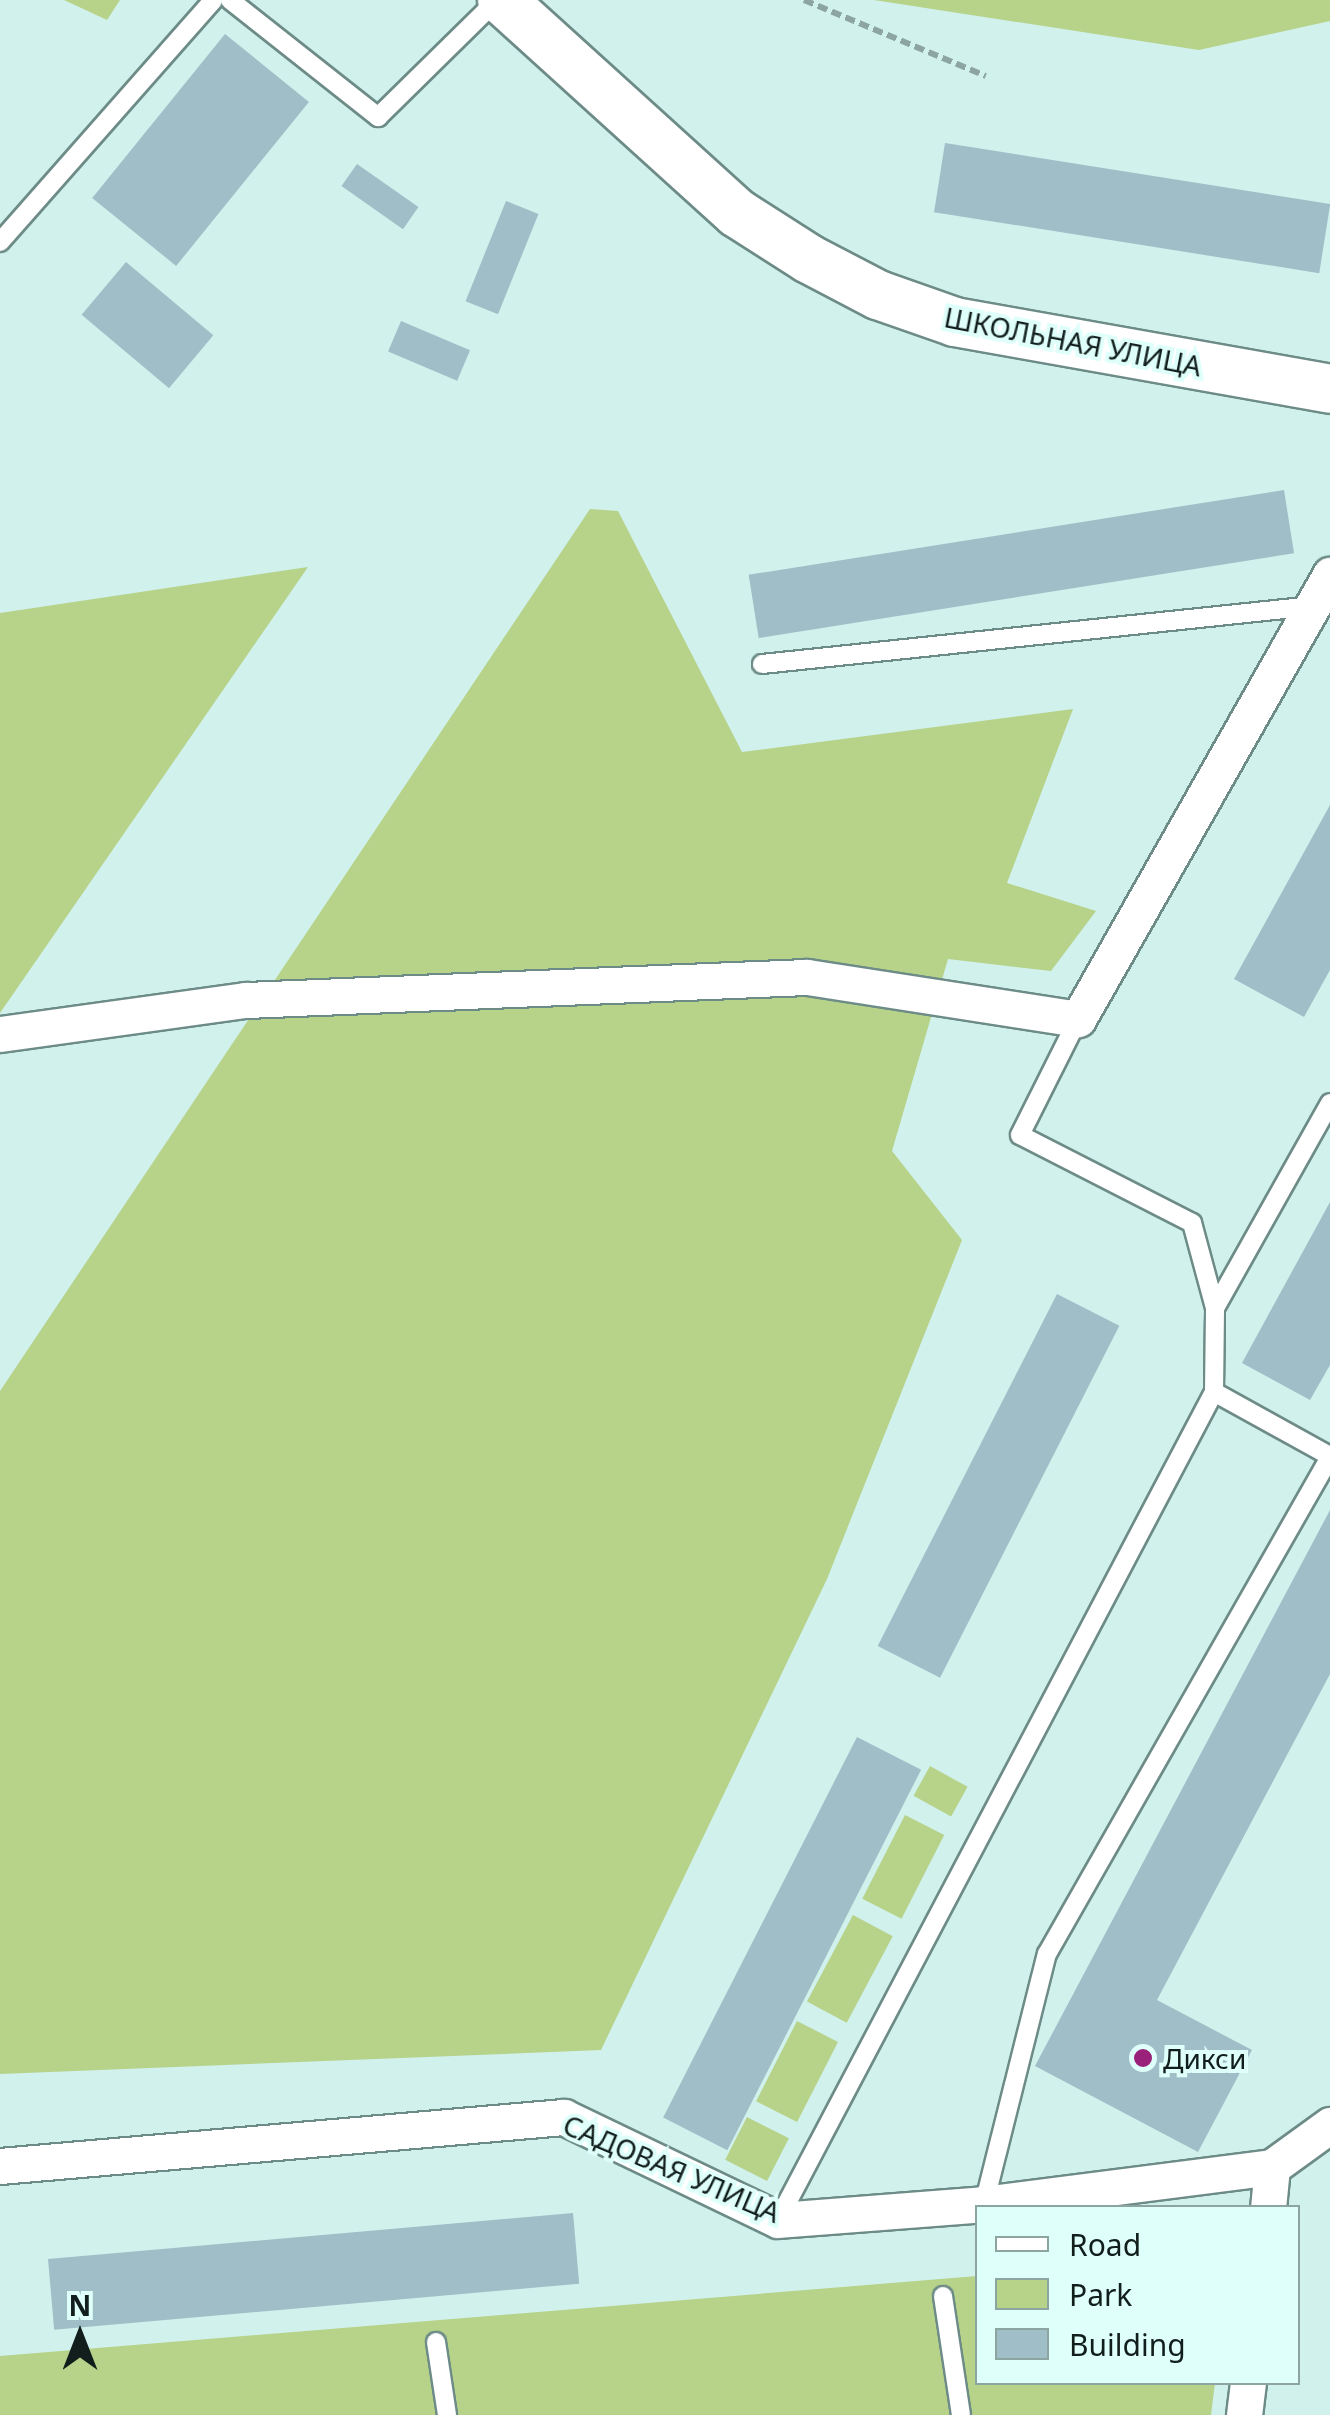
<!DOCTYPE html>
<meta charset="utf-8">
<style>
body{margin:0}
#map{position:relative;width:1330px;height:2415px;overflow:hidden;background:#d1f1ed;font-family:"Noto Sans",sans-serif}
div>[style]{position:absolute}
.green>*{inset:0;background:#b7d289;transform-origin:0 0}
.building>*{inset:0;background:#a0bec7;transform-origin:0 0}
.path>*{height:6px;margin-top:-3px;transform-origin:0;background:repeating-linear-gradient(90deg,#8ca5a2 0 10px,transparent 0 15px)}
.roads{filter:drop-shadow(2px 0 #6d8b87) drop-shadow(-2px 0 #6d8b87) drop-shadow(0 2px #6d8b87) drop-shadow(0 -2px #6d8b87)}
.lane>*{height:18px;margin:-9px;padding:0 9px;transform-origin:9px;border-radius:9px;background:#fff}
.street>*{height:35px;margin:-17.5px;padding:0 17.5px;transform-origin:17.5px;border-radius:17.5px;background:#fff}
.secondary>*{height:48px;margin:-24px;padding:0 24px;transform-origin:24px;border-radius:24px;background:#fff}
.dots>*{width:28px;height:28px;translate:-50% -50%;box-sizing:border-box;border:5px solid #defffa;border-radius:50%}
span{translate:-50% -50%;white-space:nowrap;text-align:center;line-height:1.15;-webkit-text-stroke:8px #defffa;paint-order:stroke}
.street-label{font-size:28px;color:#121e1c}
.poi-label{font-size:28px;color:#121e1c}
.left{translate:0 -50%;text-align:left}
.legend{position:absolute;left:975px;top:2205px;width:325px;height:180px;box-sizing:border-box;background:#defffa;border:2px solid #8ca5a1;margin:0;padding:12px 18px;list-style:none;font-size:30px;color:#121e1c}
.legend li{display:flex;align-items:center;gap:20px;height:50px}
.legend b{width:50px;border:2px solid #8ca5a1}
.north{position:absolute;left:30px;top:2285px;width:100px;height:100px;-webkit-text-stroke:8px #defffa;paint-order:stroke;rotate:0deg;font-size:28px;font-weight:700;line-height:40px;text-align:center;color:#121e1c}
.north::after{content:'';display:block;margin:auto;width:35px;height:45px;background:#121e1c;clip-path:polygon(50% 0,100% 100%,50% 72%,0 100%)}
</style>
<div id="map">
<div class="green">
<i style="clip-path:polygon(64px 0,120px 0,107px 20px)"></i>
<i style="clip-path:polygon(874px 0,1330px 0,1330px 21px,1199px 50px)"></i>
<i style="clip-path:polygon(590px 509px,618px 511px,742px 752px,1073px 709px,1007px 883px,1096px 911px,1051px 971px,948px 959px,892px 1151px,962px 1240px,827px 1579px,601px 2050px,0 2074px,0 1391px)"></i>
<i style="clip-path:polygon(308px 567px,0 1013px,0 613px)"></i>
<i style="left:930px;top:1766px;width:43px;height:34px;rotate:29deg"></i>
<i style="left:905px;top:1815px;width:44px;height:94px;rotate:27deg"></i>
<i style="left:853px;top:1915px;width:45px;height:98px;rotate:28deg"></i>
<i style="left:797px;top:2021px;width:46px;height:90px;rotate:27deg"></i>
<i style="left:747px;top:2117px;width:47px;height:48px;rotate:27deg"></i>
<i style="clip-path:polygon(977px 2276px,978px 2382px,1215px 2383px,1211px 2415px,0 2415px,0 2356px)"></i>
</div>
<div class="building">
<i style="left:225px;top:34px;width:108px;height:211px;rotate:39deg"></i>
<i style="left:945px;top:143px;width:390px;height:70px;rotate:9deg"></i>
<i style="left:357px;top:164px;width:75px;height:27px;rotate:35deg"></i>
<i style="left:506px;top:201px;width:35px;height:108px;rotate:22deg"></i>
<i style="left:126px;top:262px;width:114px;height:69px;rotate:40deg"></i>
<i style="left:401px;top:321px;width:75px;height:33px;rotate:23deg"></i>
<i style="left:1284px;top:490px;width:64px;height:542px;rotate:81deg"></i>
<i style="clip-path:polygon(1330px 805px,1330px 970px,1304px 1017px,1234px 979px)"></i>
<i style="clip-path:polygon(1330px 1202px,1330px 1365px,1310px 1400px,1242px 1363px)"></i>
<i style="left:1057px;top:1294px;width:70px;height:395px;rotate:27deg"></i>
<i style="clip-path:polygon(1330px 1510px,1330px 1674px,1157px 2000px,1252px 2050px,1198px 2152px,1035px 2066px)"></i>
<i style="left:857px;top:1737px;width:72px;height:427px;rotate:27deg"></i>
<i style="left:573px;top:2213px;width:71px;height:527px;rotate:85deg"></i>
</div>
<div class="path">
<i style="left:804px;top:0;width:197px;rotate:22.7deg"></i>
</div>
<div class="roads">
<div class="lane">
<i style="left:230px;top:0;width:189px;rotate:38.3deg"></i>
<i style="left:378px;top:117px;width:167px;rotate:-44.5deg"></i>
<i style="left:0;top:242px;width:322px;rotate:-48.6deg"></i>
<i style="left:762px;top:664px;width:554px;rotate:-6.01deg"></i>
<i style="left:1215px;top:1308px;width:235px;rotate:-60.7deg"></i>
<i style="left:1214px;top:1392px;width:132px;rotate:28.9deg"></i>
<i style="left:984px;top:2204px;width:258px;rotate:-75.9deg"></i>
<i style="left:1047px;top:1954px;width:572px;rotate:-60.34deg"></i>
<i style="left:778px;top:2220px;width:936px;rotate:-62.23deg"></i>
<i style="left:1214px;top:1392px;width:84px;rotate:-89.3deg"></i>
<i style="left:1215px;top:1308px;width:88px;rotate:-105.1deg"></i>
<i style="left:1192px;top:1223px;width:193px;rotate:-152.9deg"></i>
<i style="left:1020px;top:1135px;width:130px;rotate:-63.4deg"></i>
<i style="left:943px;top:2296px;width:120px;rotate:81.4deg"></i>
<i style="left:436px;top:2342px;width:74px;rotate:81.4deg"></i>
</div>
<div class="street">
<i style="left:0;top:1034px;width:248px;rotate:-7.9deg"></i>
<i style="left:246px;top:1000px;width:561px;rotate:-2.35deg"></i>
<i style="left:807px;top:977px;width:274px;rotate:8.8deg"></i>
<i style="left:1078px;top:1019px;width:511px;rotate:-60.42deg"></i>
<i style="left:0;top:2166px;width:566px;rotate:-4.97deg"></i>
<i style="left:564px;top:2117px;width:237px;rotate:25.7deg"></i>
<i style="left:778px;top:2220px;width:207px;rotate:-4.4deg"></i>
<i style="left:984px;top:2204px;width:290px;rotate:-7.3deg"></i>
<i style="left:1272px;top:2167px;width:72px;rotate:-35.9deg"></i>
<i style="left:1268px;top:2208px;width:41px;rotate:-84.4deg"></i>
<i style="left:1244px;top:2415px;width:33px;rotate:-83deg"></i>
</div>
<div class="secondary">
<i style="left:502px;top:0;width:317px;rotate:42.2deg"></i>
<i style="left:737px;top:213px;width:85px;rotate:32.6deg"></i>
<i style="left:809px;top:259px;width:78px;rotate:27.6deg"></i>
<i style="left:878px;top:295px;width:82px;rotate:19.3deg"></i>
<i style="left:955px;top:322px;width:381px;rotate:10.1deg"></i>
</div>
</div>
<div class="dots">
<i style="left:1143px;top:2058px;background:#9a217a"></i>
</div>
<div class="street-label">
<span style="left:1073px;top:341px;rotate:11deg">ШКОЛЬНАЯ УЛИЦА</span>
<span style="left:672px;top:2168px;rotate:23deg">САДОВАЯ УЛИЦА</span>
</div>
<div class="poi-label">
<span class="left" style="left:1163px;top:2058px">Дикси</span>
</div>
<ul class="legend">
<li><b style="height:12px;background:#fff"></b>Road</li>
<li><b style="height:28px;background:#b7d289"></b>Park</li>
<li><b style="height:28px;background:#a0bec7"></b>Building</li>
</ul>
<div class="north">N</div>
</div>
